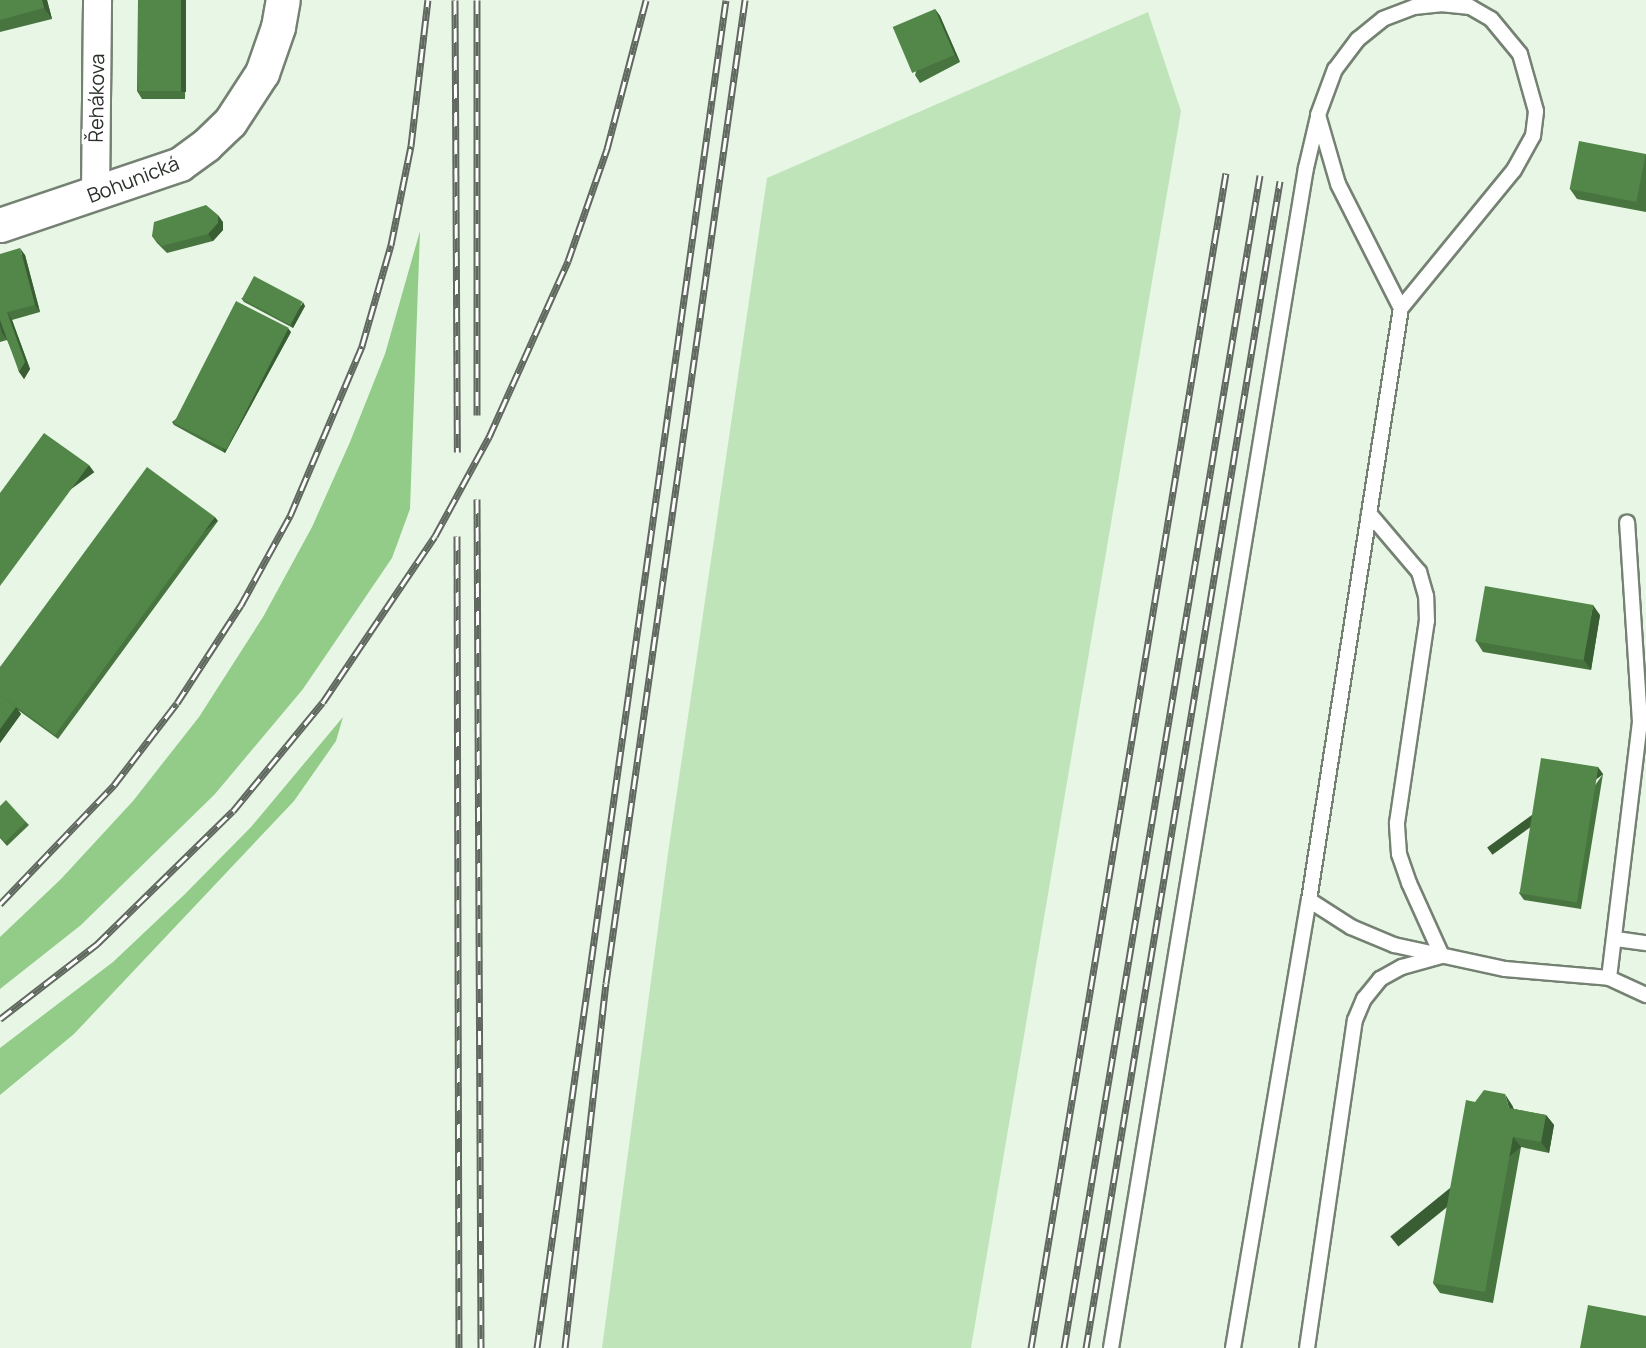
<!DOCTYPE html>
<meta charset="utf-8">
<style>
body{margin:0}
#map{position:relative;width:1646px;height:1348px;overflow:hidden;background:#e8f7e5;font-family:Manrope,sans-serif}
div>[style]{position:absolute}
.green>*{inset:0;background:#c0e4b9}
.forest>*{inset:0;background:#93cb89}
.roads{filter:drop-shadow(2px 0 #758273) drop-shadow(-2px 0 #758273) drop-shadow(0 2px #758273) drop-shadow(0 -2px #758273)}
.service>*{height:14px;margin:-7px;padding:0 7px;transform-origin:7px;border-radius:7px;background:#fff}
.minor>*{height:27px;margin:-13.5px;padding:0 13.5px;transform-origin:13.5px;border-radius:13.5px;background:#fff}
.tertiary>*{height:33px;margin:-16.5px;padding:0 16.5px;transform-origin:16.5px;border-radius:16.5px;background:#fff}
.rail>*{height:7px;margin-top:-3.5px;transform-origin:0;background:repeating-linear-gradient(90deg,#fff 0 14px,#60685f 0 28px);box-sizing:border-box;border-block:2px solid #60685f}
.wall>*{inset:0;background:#47743f}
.shaded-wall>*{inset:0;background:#3a5e33;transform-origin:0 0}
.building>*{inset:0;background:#538749;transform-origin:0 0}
span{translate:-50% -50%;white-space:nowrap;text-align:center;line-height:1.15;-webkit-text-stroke:4.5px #fff;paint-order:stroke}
.street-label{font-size:20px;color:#2a2f29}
</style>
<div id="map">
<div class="green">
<i style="clip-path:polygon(1148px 12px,1181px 111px,971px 1348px,602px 1348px,668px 853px,767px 178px)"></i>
</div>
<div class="forest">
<i style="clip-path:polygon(420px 231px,410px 509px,392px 558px,303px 689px,215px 794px,81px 925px,0 989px,0 937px,61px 879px,133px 801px,199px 717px,263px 617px,312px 527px,350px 442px,385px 354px)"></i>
<i style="clip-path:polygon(343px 717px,336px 741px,294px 801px,74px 1034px,0 1095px,0 1048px,113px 962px,185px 894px,251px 827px)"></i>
</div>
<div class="roads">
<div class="service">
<i style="left:1309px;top:900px;width:50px;rotate:32.7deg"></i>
<i style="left:1351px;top:927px;width:47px;rotate:22.7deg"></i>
<i style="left:1394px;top:945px;width:114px;rotate:12.2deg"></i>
<i style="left:1505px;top:969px;width:104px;rotate:4.9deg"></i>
<i style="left:1609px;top:978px;width:41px;rotate:24.7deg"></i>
<i style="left:1616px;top:939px;width:30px;rotate:8deg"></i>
<i style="left:1609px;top:978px;width:258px;rotate:-83.1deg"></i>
<i style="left:1640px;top:722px;width:200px;rotate:-93.7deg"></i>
<i style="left:1111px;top:1348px;width:1196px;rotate:-80.62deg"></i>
<i style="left:1306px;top:168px;width:52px;rotate:-76.8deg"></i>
<i style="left:1233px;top:1348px;width:454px;rotate:-80.4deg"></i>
<i style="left:1309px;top:900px;width:599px;rotate:-81.17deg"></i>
<i style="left:1401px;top:308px;width:178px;rotate:-50.7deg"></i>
<i style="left:1514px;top:170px;width:39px;rotate:-61deg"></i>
<i style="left:1533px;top:136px;width:25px;rotate:-83deg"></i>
<i style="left:1536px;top:111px;width:59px;rotate:-105.7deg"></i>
<i style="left:1520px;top:54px;width:45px;rotate:-129.6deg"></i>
<i style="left:1491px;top:19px;width:24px;rotate:-150deg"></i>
<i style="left:1470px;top:7px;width:27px;rotate:-174deg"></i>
<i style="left:1443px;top:4px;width:29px;rotate:174deg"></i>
<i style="left:1414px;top:7px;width:33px;rotate:159deg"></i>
<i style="left:1383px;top:19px;width:32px;rotate:141deg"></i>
<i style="left:1358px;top:39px;width:38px;rotate:127deg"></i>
<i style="left:1335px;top:69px;width:49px;rotate:110.3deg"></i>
<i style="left:1318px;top:115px;width:72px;rotate:73.8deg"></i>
<i style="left:1338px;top:184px;width:139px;rotate:63.1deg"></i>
<i style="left:1307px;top:1348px;width:331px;rotate:-81.7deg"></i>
<i style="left:1355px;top:1020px;width:23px;rotate:-67deg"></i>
<i style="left:1364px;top:999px;width:26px;rotate:-51deg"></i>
<i style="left:1380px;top:979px;width:25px;rotate:-29deg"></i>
<i style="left:1402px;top:967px;width:41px;rotate:-15.4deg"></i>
<i style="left:1442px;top:956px;width:80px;rotate:-114.3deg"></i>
<i style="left:1409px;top:883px;width:31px;rotate:-109deg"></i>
<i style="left:1399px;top:854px;width:31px;rotate:-94deg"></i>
<i style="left:1397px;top:823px;width:204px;rotate:-81.6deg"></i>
<i style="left:1427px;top:621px;width:25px;rotate:-92deg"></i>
<i style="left:1426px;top:596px;width:25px;rotate:-106deg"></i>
<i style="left:1419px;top:572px;width:77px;rotate:-130.3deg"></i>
</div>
<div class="minor">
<i style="left:95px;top:195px;width:195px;rotate:-89.4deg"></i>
</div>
<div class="tertiary">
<i style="left:0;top:225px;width:190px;rotate:-18.7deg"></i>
<i style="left:180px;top:164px;width:32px;rotate:-36deg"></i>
<i style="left:206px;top:145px;width:33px;rotate:-44deg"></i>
<i style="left:230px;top:122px;width:59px;rotate:-56.9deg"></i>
<i style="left:262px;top:73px;width:49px;rotate:-70.8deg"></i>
<i style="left:278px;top:27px;width:27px;rotate:-80deg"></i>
</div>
</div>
<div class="rail">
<i style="left:455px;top:0;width:452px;rotate:89.7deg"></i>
<i style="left:477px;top:0;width:415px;rotate:90deg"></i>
<i style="left:477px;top:499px;width:849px;rotate:89.73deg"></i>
<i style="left:457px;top:536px;width:812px;rotate:89.86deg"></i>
<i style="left:0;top:904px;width:165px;rotate:-46.2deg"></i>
<i style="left:114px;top:785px;width:103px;rotate:-52.5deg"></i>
<i style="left:177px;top:703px;width:117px;rotate:-56.9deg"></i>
<i style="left:241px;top:605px;width:102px;rotate:-61.2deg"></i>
<i style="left:290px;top:516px;width:185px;rotate:-67deg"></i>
<i style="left:362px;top:346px;width:105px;rotate:-74deg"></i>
<i style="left:391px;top:245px;width:101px;rotate:-78.6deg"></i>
<i style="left:411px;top:146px;width:147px;rotate:-83.4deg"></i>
<i style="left:0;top:1019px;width:123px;rotate:-37.7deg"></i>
<i style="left:97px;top:944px;width:190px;rotate:-44.4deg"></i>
<i style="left:233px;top:811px;width:141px;rotate:-50.5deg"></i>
<i style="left:323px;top:702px;width:200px;rotate:-56deg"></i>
<i style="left:435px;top:536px;width:113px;rotate:-61.4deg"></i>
<i style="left:489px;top:437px;width:193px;rotate:-65.8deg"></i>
<i style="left:568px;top:261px;width:119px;rotate:-70.8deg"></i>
<i style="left:607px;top:149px;width:154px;rotate:-75.3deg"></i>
<i style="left:537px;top:1348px;width:1361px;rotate:-82.02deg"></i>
<i style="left:565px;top:1348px;width:367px;rotate:-83.6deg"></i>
<i style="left:606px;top:983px;width:993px;rotate:-81.95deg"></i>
<i style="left:1031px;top:1348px;width:1191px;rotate:-80.58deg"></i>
<i style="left:1064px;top:1348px;width:1189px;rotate:-80.51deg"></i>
<i style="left:1086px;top:1348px;width:1183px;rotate:-80.56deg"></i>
</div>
<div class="wall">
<i style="clip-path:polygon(0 0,47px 0,52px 19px,0 32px)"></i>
<i style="clip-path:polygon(138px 0,186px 0,185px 99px,142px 99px,137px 91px)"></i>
<i style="clip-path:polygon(935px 9px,940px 16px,960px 62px,920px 83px,915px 75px)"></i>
<i style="clip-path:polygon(1646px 154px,1646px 212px,1577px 199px,1570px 189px)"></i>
<i style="clip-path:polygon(223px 222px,223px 230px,213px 241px,167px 253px,157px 243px,152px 236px)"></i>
<i style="clip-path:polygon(0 254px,25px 255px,40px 312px,12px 320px,30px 369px,24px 379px,7px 340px,0 342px)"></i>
<i style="clip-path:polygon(241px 298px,305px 306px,293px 328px,244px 302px)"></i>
<i style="clip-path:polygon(291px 332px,225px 453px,174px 425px,172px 422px)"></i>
<i style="clip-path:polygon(218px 521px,58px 739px,18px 710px,21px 714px,0 743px,0 667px)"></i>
<i style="clip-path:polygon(1600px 615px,1591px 670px,1483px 652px,1476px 641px)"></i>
<i style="clip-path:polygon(1603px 774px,1581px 909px,1524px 900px,1519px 893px)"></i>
<i style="clip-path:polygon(0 806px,26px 822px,29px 825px,7px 846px,0 838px)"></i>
<i style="clip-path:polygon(1512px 1105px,1514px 1109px,1546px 1115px,1554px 1125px,1549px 1153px,1521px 1147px,1493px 1303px,1440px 1293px,1433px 1283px)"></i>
</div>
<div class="shaded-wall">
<i style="clip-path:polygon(42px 0,47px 0,52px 19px,44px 8px)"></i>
<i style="left:181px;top:0;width:5px;height:92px"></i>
<i style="clip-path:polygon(935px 9px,940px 16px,960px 62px,955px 55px)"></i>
<i style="clip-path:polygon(218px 215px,223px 222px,223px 230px,213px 241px,208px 234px)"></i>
<i style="clip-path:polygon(20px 248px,25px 255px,40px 312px,35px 305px)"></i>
<i style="clip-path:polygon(303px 302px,305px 306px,293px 328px,291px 324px)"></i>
<i style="clip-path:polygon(7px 312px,12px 320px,30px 369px,24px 379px,19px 372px)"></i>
<i style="clip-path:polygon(0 316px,7px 340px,2px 333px,0 326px)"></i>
<i style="clip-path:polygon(288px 328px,291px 332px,225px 453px,223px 449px)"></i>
<i style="left:89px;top:465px;width:9px;height:150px;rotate:54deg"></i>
<i style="left:215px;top:517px;width:5px;height:270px;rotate:53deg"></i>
<i style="clip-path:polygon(1593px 605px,1600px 615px,1591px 670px,1583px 659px)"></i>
<i style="clip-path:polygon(16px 707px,21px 714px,0 743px,0 729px)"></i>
<i style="left:1598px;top:767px;width:9px;height:137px;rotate:54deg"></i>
<i style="clip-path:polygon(1505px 1094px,1512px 1105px,1516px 1119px,1509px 1108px)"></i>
<i style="clip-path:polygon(1546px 1115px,1554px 1125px,1549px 1153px,1541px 1142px)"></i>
<i style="left:1513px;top:1137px;width:13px;height:158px;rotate:51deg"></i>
</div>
<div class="building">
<i style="clip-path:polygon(0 0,42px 0,44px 8px,0 20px)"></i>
<i style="left:138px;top:0;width:43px;height:91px"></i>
<i style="left:935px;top:9px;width:50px;height:46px;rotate:67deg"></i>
<i style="left:1579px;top:141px;width:68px;height:49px;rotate:11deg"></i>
<i style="clip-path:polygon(206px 205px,218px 215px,218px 223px,208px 234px,162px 246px,152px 236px,154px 222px)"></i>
<i style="clip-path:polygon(20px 248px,35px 305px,7px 312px,25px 362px,19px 372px,0 320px,0 254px)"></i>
<i style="left:254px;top:276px;width:55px;height:26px;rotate:28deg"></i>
<i style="left:236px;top:301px;width:59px;height:137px;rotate:27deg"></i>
<i style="clip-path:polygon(44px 433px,89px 465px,0 586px,0 493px)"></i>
<i style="clip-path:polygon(147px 467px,215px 517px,55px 735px,0 695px,0 667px)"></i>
<i style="left:1485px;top:586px;width:110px;height:56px;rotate:10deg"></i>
<i style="clip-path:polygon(0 695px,16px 707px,0 729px)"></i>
<i style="left:1541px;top:758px;width:58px;height:137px;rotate:9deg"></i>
<i style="clip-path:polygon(6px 800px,26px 822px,5px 842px,0 837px,0 806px)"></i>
<i style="clip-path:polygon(1484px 1090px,1505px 1094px,1509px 1108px,1546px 1115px,1541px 1142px,1513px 1137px,1485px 1292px,1433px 1283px,1466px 1100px,1475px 1102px)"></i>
<i style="clip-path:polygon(1588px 1305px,1646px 1316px,1646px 1348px,1580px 1348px)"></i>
</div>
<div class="street-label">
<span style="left:96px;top:98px;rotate:-89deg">Řehákova</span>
<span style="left:133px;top:179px;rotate:-21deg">Bohunická</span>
</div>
</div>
